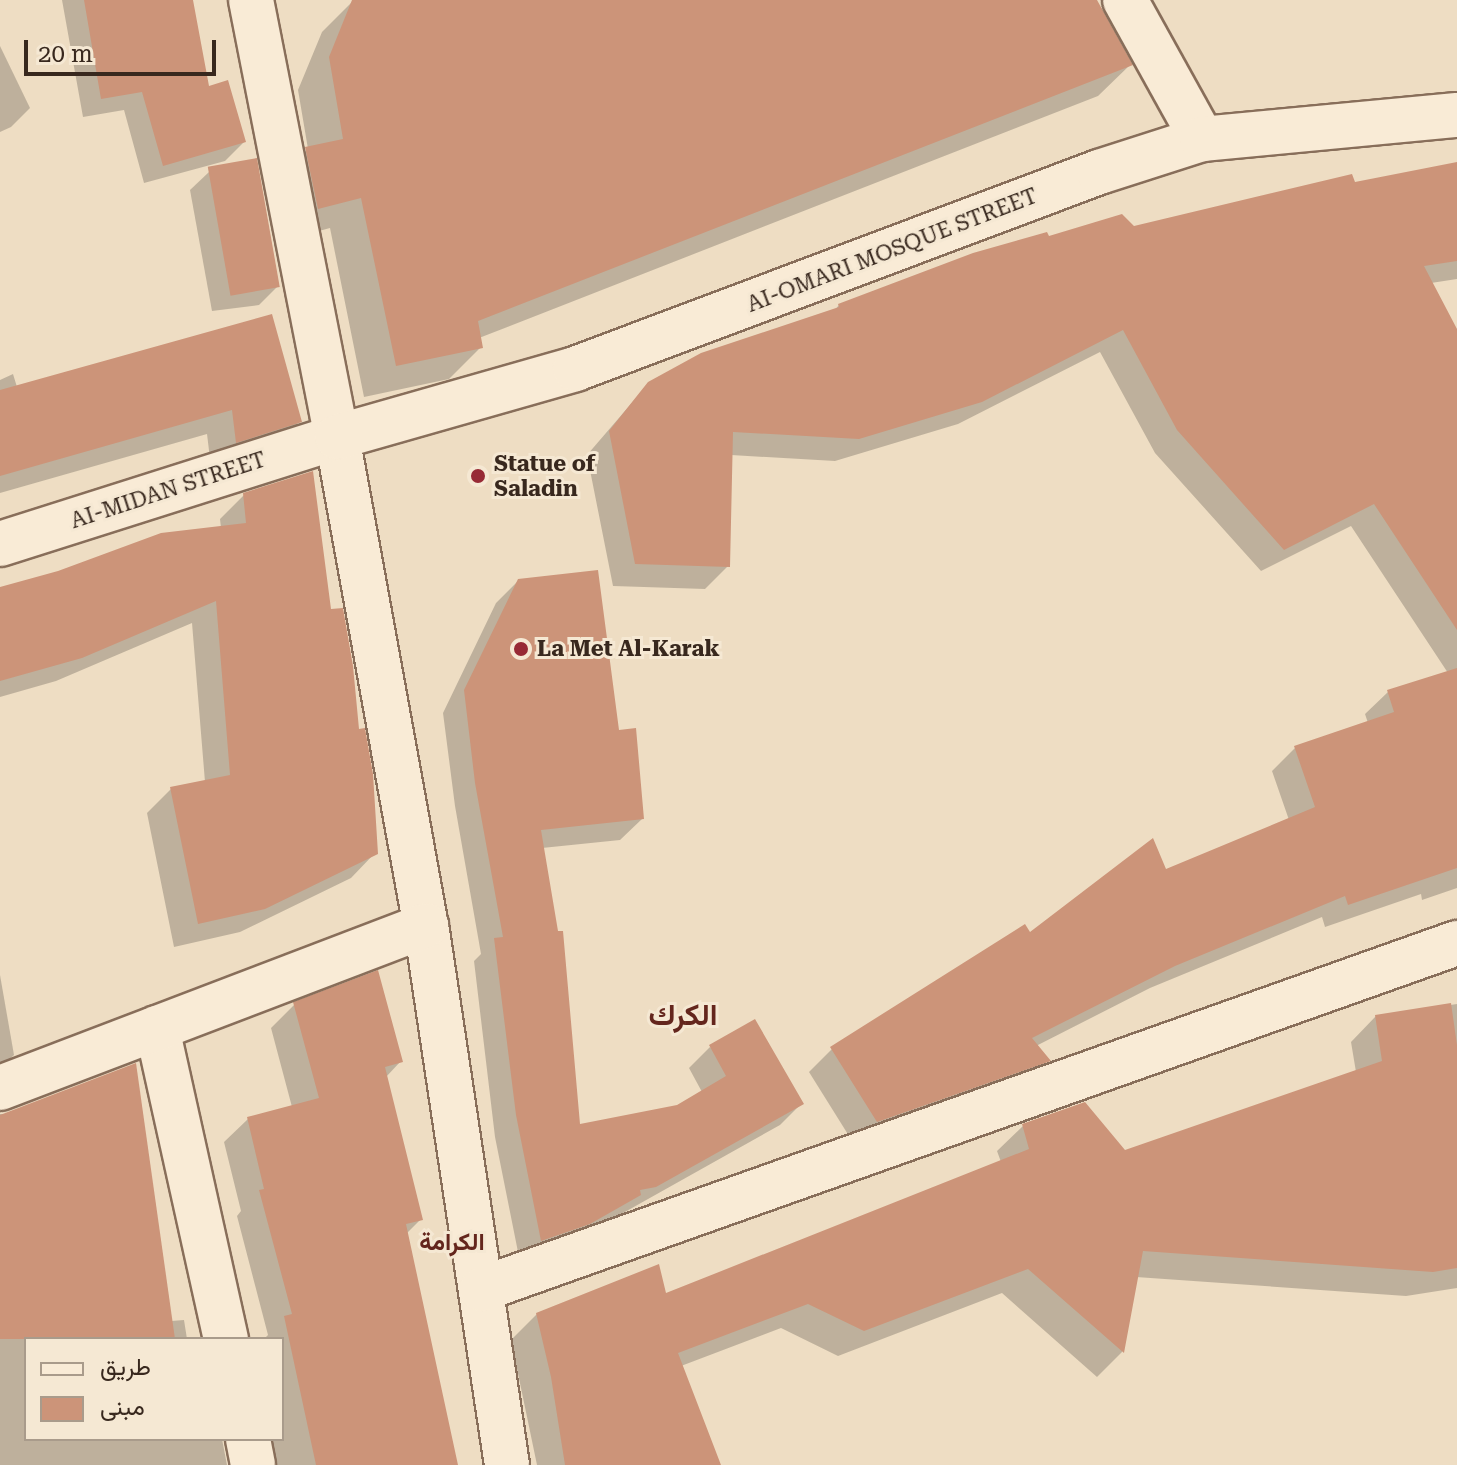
<!DOCTYPE html>
<meta charset="utf-8">
<style>
body{margin:0}
#map{position:relative;width:1457px;height:1465px;overflow:hidden;background:#eeddc3;font-family:"Roboto Serif",Vazirmatn,serif}
div>[style]{position:absolute}
.shadow>*{inset:0;background:#0003}
.building>*{inset:0;background:#cc9479;transform-origin:0 0}
.roads{filter:drop-shadow(2px 0 #886e5a) drop-shadow(-2px 0 #886e5a) drop-shadow(0 2px #886e5a) drop-shadow(0 -2px #886e5a)}
.minor>*{height:44px;margin:-22px;padding:0 22px;transform-origin:22px;border-radius:22px;background:#f9ebd6}
.dots>*{width:22px;height:22px;translate:-50% -50%;box-sizing:border-box;border:4px solid #f5e8d3;border-radius:50%}
span{translate:-50% -50%;white-space:nowrap;text-align:center;line-height:1.15;-webkit-text-stroke:6px #f5e8d3;paint-order:stroke}
.street-label{font-size:22px;color:#38281e}
.poi-label{font-size:22px;color:#38281e;font-weight:700}
.left{translate:0 -50%;text-align:left}
.neighbourhood-label{font-size:24px;color:#64261d;font-weight:700}
.district-label{font-size:30px;color:#64261d;font-weight:700}
.legend{position:absolute;left:24px;top:1337px;width:260px;height:104px;box-sizing:border-box;background:#f5e8d3;border:2px solid #a99b8b;margin:0;padding:10px 14px;list-style:none;font-size:24px;color:#38281e}
.legend li{display:flex;align-items:center;gap:16px;height:40px}
.legend b{width:40px;border:2px solid #a99b8b}
.scale{position:absolute;left:24px;top:40px;width:192px;height:36px;box-sizing:border-box;border:4px solid #38281e;border-top:0;padding-left:10px;font-size:24px;line-height:28px;white-space:nowrap;color:#38281e;-webkit-text-stroke:6px #f5e8d3;paint-order:stroke}
</style>
<div id="map">
<div class="shadow">
<i style="clip-path:polygon(62px 0,191px 0,207px 88px,244px 142px,225px 161px,144px 183px,124px 110px,83px 117px)"></i>
<i style="clip-path:polygon(354px 0,1093px 0,1130px 65px,1098px 96px,479px 338px,481px 347px,449px 379px,364px 397px,330px 228px,286px 240px,275px 181px,308px 149px,298px 90px,322px 32px)"></i>
<i style="clip-path:polygon(0 46px,30px 108px,11px 127px,0 132px)"></i>
<i style="clip-path:polygon(1457px 164px,1457px 279px,1431px 283px,1457px 333px,1457px 888px,1422px 900px,1421px 894px,1325px 927px,1322px 917px,1150px 988px,1036px 1046px,1048px 1060px,1026px 1083px,854px 1144px,809px 1072px,832px 1049px,1030px 935px,1165px 872px,1289px 820px,1272px 771px,1295px 748px,1368px 723px,1365px 714px,1388px 692px,1448px 673px,1351px 526px,1261px 571px,1155px 453px,1100px 352px,958px 424px,835px 461px,731px 455px,728px 566px,705px 589px,613px 586px,587px 455px,649px 383px,834px 311px,839px 305px,1048px 238px,1133px 228px)"></i>
<i style="clip-path:polygon(209px 172px,278px 286px,259px 305px,212px 311px,190px 190px)"></i>
<i style="clip-path:polygon(271px 317px,300px 421px,275px 447px,211px 467px,207px 434px,0 493px,0 380px,13px 374px,17px 387px)"></i>
<i style="clip-path:polygon(244px 495px,330px 612px,357px 732px,375px 853px,351px 878px,240px 932px,174px 947px,147px 813px,171px 789px,205px 782px,192px 623px,56px 681px,0 697px,0 589px,221px 528px,220px 519px)"></i>
<i style="clip-path:polygon(518px 581px,618px 732px,642px 819px,620px 840px,542px 848px,579px 1126px,678px 1106px,702px 1092px,689px 1068px,710px 1047px,801px 1104px,780px 1125px,566px 1245px,520px 1262px,495px 1137px,474px 961px,481px 954px,455px 806px,443px 713px,496px 603px)"></i>
<i style="clip-path:polygon(0 975px,14px 1055px,0 1068px)"></i>
<i style="clip-path:polygon(295px 1004px,401px 1061px,386px 1077px,421px 1219px,406px 1234px,456px 1465px,249px 1465px,233px 1439px,282px 1439px,282px 1339px,264px 1339px,268px 1335px,237px 1216px,241px 1211px,224px 1142px,248px 1119px,292px 1107px,271px 1028px)"></i>
<i style="clip-path:polygon(1457px 1004px,1457px 1288px,1406px 1296px,1136px 1277px,1122px 1352px,1097px 1377px,1002px 1293px,838px 1356px,781px 1328px,681px 1366px,718px 1465px,537px 1465px,511px 1340px,537px 1314px,664px 1295px,1001px 1162px,997px 1151px,1023px 1126px,1124px 1152px,1356px 1072px,1351px 1042px,1376px 1016px)"></i>
<i style="clip-path:polygon(0 1114px,9px 1114px,171px 1321px,184px 1320px,187px 1339px,26px 1339px,26px 1439px,222px 1439px,227px 1465px,0 1465px)"></i>
</div>
<div class="building">
<i style="clip-path:polygon(84px 0,193px 0,209px 86px,228px 80px,246px 142px,163px 166px,142px 92px,101px 99px)"></i>
<i style="clip-path:polygon(352px 0,1097px 0,1133px 65px,478px 321px,483px 348px,396px 366px,361px 198px,318px 209px,305px 147px,343px 139px,329px 57px)"></i>
<i style="left:257px;top:158px;width:131px;height:50px;rotate:80deg"></i>
<i style="clip-path:polygon(1457px 162px,1457px 261px,1424px 266px,1457px 329px,1457px 630px,1374px 504px,1284px 550px,1177px 430px,1123px 330px,982px 402px,859px 439px,733px 432px,730px 567px,635px 564px,609px 431px,648px 382px,701px 353px,839px 307px,838px 304px,973px 253px,1047px 232px,1049px 236px,1122px 214px,1134px 226px,1352px 174px,1355px 182px)"></i>
<i style="clip-path:polygon(272px 314px,302px 422px,236px 443px,232px 410px,0 476px,0 390px)"></i>
<i style="clip-path:polygon(313px 471px,331px 609px,343px 608px,353px 666px,359px 729px,365px 728px,373px 774px,378px 854px,265px 909px,198px 924px,170px 787px,230px 775px,216px 601px,82px 658px,0 681px,0 587px,58px 571px,161px 533px,246px 523px,243px 493px)"></i>
<i style="clip-path:polygon(598px 570px,619px 730px,636px 728px,644px 819px,541px 830px,558px 931px,563px 931px,580px 1124px,677px 1105px,726px 1076px,709px 1045px,755px 1019px,804px 1104px,656px 1187px,640px 1190px,641px 1195px,590px 1224px,541px 1241px,516px 1115px,494px 938px,503px 937px,475px 783px,464px 690px,518px 579px)"></i>
<i style="clip-path:polygon(1457px 668px,1457px 868px,1348px 905px,1345px 896px,1175px 966px,1032px 1038px,1051px 1061px,877px 1122px,830px 1047px,1025px 924px,1030px 932px,1153px 838px,1166px 869px,1315px 807px,1294px 746px,1394px 712px,1387px 690px)"></i>
<i style="clip-path:polygon(378px 970px,403px 1062px,385px 1067px,423px 1220px,406px 1224px,458px 1465px,316px 1465px,284px 1316px,292px 1314px,259px 1190px,264px 1189px,247px 1117px,319px 1098px,293px 1002px)"></i>
<i style="clip-path:polygon(1451px 1003px,1457px 1045px,1457px 1268px,1433px 1272px,1143px 1251px,1124px 1353px,1028px 1269px,864px 1331px,808px 1304px,678px 1353px,721px 1465px,565px 1465px,551px 1377px,536px 1313px,659px 1264px,666px 1293px,1029px 1149px,1022px 1124px,1085px 1102px,1125px 1150px,1382px 1061px,1375px 1015px)"></i>
<i style="clip-path:polygon(136px 1063px,175px 1339px,0 1339px,0 1115px)"></i>
</div>
<div class="roads">
<div class="minor">
<i style="left:251px;top:0;width:445px;rotate:78.9deg"></i>
<i style="left:337px;top:437px;width:496px;rotate:79.7deg"></i>
<i style="left:426px;top:925px;width:546px;rotate:81.47deg"></i>
<i style="left:1125px;top:0;width:159px;rotate:61deg"></i>
<i style="left:0;top:544px;width:354px;rotate:-17.6deg"></i>
<i style="left:337px;top:437px;width:248px;rotate:-15.9deg"></i>
<i style="left:575px;top:369px;width:560px;rotate:-20.6deg"></i>
<i style="left:1099px;top:172px;width:108px;rotate:-17.8deg"></i>
<i style="left:1202px;top:139px;width:256px;rotate:-5.4deg"></i>
<i style="left:157px;top:1028px;width:319px;rotate:77.5deg"></i>
<i style="left:0;top:1088px;width:456px;rotate:-20.9deg"></i>
<i style="left:482px;top:1289px;width:1035px;rotate:-19.54deg"></i>
<i style="left:248px;top:1439px;width:26px;rotate:79deg"></i>
</div>
</div>
<div class="dots">
<i style="left:478px;top:476px;background:#972a35"></i>
<i style="left:521px;top:649px;background:#972a35"></i>
</div>
<div class="street-label">
<span style="left:892px;top:250px;rotate:-21deg">AI-OMARI MOSQUE STREET</span>
<span style="left:168px;top:490px;rotate:-18deg">AI-MIDAN STREET</span>
</div>
<div class="poi-label">
<span class="left" style="left:494px;top:476px">Statue of<br>Saladin</span>
<span class="left" style="left:537px;top:649px">La Met Al-Karak</span>
</div>
<div class="neighbourhood-label">
<span style="left:452px;top:1243px">الكرامة</span>
</div>
<div class="district-label">
<span style="left:683px;top:1015px">الكرك</span>
</div>
<ul class="legend">
<li><b style="height:10px;background:#f9ebd6"></b>طريق</li>
<li><b style="height:22px;background:#cc9479"></b>مبنى</li>
</ul>
<div class="scale">20 m</div>
</div>
